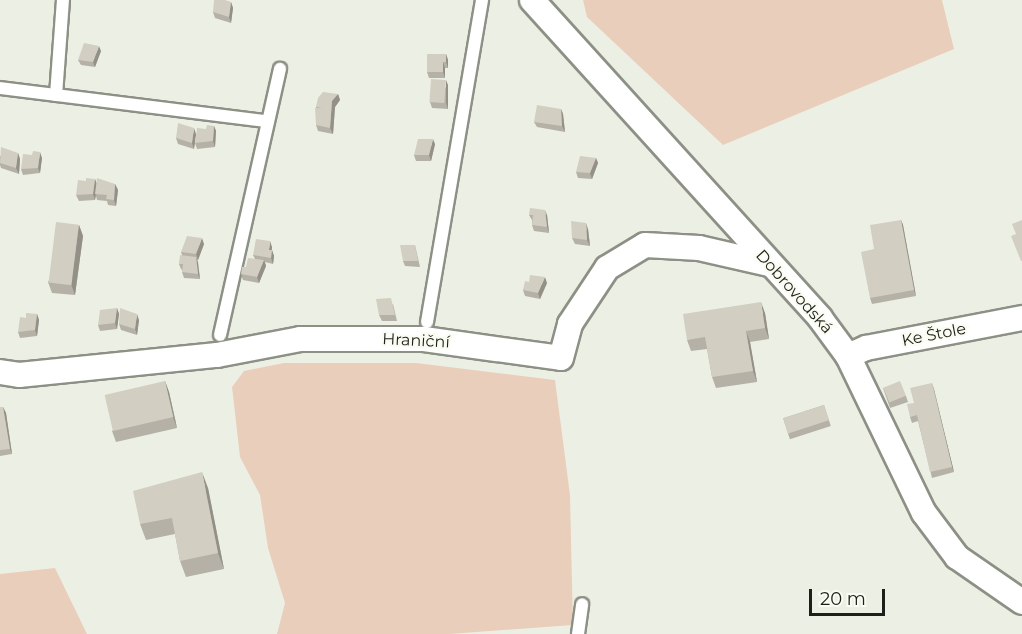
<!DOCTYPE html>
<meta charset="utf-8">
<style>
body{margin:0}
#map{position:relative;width:1022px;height:634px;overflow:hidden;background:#ecf0e4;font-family:Montserrat,sans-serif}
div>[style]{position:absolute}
.green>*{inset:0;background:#eacebc}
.roads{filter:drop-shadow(2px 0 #8c9085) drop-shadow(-2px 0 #8c9085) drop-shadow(0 2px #8c9085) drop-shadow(0 -2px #8c9085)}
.lane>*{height:12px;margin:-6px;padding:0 6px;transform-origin:6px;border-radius:6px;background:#fff}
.street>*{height:24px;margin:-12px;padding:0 12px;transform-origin:12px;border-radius:12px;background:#fff}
.wall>*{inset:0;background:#b5b1a7;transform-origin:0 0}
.shaded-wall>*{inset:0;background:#939088}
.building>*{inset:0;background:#d2cec2;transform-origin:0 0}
span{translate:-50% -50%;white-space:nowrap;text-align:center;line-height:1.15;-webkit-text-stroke:4.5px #f9fdf1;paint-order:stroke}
.street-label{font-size:16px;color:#1e1f1b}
.scale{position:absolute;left:809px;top:589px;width:76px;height:27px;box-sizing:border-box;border:3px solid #1e1f1b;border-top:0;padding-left:8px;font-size:18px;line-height:21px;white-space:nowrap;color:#1e1f1b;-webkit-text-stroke:4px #f9fdf1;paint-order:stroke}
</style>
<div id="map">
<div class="green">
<i style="clip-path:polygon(583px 0,942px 0,954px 49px,723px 145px,587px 17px)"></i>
<i style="clip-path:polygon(284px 363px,416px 363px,555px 380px,570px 495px,573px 625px,450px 634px,277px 634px,285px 603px,268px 548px,260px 495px,240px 457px,232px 387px,244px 371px)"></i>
<i style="clip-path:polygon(55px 568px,87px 634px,0 634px,0 574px)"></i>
</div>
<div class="roads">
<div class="lane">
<i style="left:0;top:88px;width:268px;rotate:7.1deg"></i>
<i style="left:56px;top:95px;width:95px;rotate:-85.8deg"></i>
<i style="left:427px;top:322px;width:327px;rotate:-80.3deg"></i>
<i style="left:220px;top:335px;width:273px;rotate:-77.3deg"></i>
<i style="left:578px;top:634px;width:30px;rotate:-82deg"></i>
</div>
<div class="street">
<i style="left:532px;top:0;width:429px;rotate:47.8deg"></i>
<i style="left:820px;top:318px;width:47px;rotate:53.6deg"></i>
<i style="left:848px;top:356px;width:174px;rotate:64.2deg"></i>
<i style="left:924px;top:513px;width:55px;rotate:53.1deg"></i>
<i style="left:957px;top:557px;width:79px;rotate:34.7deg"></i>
<i style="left:848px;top:356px;width:20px;rotate:-24deg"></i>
<i style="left:866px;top:348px;width:159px;rotate:-10.9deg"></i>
<i style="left:0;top:372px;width:19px;rotate:9deg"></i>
<i style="left:19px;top:375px;width:199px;rotate:-5.8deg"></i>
<i style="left:217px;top:355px;width:85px;rotate:-10.9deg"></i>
<i style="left:300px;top:339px;width:124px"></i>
<i style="left:424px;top:339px;width:138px;rotate:7.9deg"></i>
<i style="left:561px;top:358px;width:35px;rotate:-75deg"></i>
<i style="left:570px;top:324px;width:67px;rotate:-56.5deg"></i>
<i style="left:607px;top:268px;width:44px;rotate:-31.2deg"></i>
<i style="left:645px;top:245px;width:54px;rotate:3.2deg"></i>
<i style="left:699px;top:248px;width:72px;rotate:12.9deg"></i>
</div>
</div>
<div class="wall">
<i style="clip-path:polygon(231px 2px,233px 8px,231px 23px,215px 18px,213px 12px)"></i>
<i style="clip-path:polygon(101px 51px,95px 67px,81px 65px,78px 60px)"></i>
<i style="clip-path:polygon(446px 54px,448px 60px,448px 68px,445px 68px,445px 78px,429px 78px,427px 72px)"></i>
<i style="clip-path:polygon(448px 85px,448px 109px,432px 108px,430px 102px)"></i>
<i style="clip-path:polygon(338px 94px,340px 100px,335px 107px,333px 134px,318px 131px,316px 125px,316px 107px)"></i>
<i style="clip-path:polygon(561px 109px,563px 114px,565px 132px,537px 127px,534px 122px)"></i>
<i style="clip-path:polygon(214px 126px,216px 131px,215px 147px,197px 149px,195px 143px,206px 129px)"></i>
<i style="clip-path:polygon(196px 134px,194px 149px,178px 144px,176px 138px)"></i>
<i style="clip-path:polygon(435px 144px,431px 161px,416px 161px,414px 155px)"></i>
<i style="clip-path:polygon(18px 153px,20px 159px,19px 174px,1px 168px,0 165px,0 156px)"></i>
<i style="clip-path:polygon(42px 158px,40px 173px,23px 175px,21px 169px)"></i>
<i style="clip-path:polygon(596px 158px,598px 163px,592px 179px,578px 178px,576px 172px)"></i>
<i style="clip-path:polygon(95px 179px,96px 183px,115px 184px,118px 190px,116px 206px,108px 205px,107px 201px,97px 200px,96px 196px,95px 200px,79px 201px,76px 195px,86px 181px)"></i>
<i style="clip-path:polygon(529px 215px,547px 215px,549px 233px,534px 231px,532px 225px,532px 220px)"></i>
<i style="clip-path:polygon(901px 220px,903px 225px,916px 296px,872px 304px,870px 298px,874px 249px)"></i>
<i style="clip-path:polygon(79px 225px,83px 236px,75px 295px,52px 293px,48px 282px)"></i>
<i style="clip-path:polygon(588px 229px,590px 246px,575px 244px,572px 238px)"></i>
<i style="clip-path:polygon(204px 244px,198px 260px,197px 260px,200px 279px,184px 278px,182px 272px,182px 270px,181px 269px,179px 264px,182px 255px,181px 252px)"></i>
<i style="clip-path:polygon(415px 245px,420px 267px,405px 266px,403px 261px)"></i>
<i style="clip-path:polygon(272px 247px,272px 250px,274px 256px,273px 264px,265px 262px,266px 266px,259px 283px,243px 280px,241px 274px,246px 267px,255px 259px,253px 255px)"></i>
<i style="clip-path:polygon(547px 283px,540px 299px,525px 296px,523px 290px)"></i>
<i style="clip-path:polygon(393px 304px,397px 321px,382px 321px,379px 315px)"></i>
<i style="clip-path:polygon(117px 308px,119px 314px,117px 329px,100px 331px,98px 325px)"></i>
<i style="clip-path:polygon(765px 313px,769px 339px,750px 342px,757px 382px,716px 388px,712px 377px,707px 349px,691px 351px,687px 340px)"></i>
<i style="clip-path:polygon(37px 314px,39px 320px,37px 336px,20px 338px,18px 332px,26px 318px)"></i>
<i style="clip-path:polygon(139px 320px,137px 335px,121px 330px,119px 324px)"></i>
<i style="clip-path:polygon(165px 381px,169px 392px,177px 428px,116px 442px,112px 431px)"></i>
<i style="clip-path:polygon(932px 383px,954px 472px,932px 478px,918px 421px,912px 423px,910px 417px,914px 403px)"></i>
<i style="clip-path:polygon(883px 388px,906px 396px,908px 402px,890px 408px)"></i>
<i style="left:824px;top:405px;width:22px;height:43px;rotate:72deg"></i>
<i style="clip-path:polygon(0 407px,3px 407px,6px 413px,12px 454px,0 456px)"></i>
<i style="clip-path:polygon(208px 488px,224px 569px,186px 577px,180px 561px,175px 534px,146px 540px,140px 524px)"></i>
</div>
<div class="shaded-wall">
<i style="clip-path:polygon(231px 2px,233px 8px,231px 23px,229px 17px)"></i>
<i style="clip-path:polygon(99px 46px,101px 51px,95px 67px,93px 62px)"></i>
<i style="clip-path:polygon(446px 54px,448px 60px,448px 68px,446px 62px)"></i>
<i style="clip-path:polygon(443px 62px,445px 68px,445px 78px,443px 72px)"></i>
<i style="clip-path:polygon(446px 80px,448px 85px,448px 109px,446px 103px)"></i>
<i style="clip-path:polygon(338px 94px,340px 100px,335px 107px,333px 134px,330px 128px,332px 101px)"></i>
<i style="clip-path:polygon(561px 109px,563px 114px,565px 132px,562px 126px)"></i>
<i style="clip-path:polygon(214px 126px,216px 131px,215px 147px,213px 141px)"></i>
<i style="clip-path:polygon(194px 128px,196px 134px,194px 149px,192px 143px)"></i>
<i style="clip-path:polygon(433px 139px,435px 144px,431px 161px,429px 155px)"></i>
<i style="clip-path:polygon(40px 152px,42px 158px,40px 173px,38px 168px)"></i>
<i style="clip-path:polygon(18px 153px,20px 159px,19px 174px,16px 168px)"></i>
<i style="clip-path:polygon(596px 158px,598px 163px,592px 179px,590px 173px)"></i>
<i style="clip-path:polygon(95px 179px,97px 184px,95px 200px,93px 194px)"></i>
<i style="clip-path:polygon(115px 184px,118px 190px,116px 206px,114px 200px)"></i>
<i style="clip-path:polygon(545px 210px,547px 215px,549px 233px,547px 227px)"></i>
<i style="clip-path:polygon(901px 220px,903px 225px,916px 296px,914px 290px)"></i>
<i style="clip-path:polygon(586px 223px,588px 229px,590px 246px,587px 240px)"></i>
<i style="clip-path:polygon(79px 225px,83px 236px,75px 295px,71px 284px)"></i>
<i style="clip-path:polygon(202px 238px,204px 244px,198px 260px,196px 254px)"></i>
<i style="clip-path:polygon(270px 241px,272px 247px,271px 256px,269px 250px)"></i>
<i style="clip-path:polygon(272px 250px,274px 256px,273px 264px,271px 258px)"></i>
<i style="clip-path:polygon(196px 257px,198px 262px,200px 279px,198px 274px)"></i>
<i style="clip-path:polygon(264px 260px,266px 266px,259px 283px,257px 277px)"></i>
<i style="clip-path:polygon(545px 277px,547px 283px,540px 299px,538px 293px)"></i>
<i style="clip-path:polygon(761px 302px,765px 313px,769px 339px,765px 328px)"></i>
<i style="clip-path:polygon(117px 308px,119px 314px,117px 329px,115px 323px)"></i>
<i style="clip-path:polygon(37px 314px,39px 320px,37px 336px,35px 330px)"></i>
<i style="clip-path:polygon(137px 314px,139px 320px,137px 335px,135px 329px)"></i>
<i style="clip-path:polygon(746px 331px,750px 342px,757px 382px,753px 371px)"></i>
<i style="clip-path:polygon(165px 381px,169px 392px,177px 428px,173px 417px)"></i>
<i style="clip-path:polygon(932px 383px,934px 389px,954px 472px,952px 467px)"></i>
<i style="clip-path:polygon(3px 407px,6px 413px,12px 454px,10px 449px)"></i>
<i style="clip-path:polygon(202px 472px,208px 488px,224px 569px,218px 553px)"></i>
</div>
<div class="building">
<i style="clip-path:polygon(214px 0,225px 0,231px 2px,229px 17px,213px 12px)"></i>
<i style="clip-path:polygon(84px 43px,99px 46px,93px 62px,78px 60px)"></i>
<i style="clip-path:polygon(427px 54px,446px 54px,446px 62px,443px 62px,443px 72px,427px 72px)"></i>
<i style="left:431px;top:79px;width:15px;height:23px;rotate:4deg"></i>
<i style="clip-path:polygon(323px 92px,338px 94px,332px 101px,330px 128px,316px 125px,315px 108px,322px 108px,316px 107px,318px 98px)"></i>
<i style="clip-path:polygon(537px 105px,561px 109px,562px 126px,534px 122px)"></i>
<i style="clip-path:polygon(178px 123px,194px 128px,192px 143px,176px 138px)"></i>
<i style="clip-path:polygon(207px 125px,214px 126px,213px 141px,195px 143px,197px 128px,206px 129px)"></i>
<i style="clip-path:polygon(418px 139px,433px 139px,429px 155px,414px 155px)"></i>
<i style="clip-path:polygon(1px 147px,18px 153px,16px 168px,0 163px)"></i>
<i style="clip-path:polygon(33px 151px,40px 152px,38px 168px,21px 169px,23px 154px,32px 155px)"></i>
<i style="clip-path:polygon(580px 156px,596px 158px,590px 173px,576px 172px)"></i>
<i style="clip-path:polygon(86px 178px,95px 179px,93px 194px,76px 195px,78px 180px,86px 181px)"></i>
<i style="clip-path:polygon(97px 178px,115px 184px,114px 200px,106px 199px,107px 195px,95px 194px)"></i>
<i style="clip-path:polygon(530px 208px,545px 210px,547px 227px,532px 225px,533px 215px,529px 215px)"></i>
<i style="clip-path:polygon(901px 220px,914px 290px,870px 298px,861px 252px,874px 249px,870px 225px)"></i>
<i style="clip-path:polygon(1022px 220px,1022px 261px,1021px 261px,1011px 236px,1016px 234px,1012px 224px)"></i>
<i style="clip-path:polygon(571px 221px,586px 223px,587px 240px,572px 238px)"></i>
<i style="left:56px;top:222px;width:23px;height:61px;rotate:7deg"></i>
<i style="clip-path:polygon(187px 236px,202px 238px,196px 254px,181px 252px)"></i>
<i style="clip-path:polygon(256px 239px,270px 241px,269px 250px,272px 250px,271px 258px,253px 255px)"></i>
<i style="clip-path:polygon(400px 245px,415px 245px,418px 261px,403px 261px)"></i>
<i style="clip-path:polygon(180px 255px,196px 257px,198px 274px,182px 272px,183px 264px,179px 264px)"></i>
<i style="clip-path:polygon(248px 258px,264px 260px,257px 277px,241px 274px,242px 267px,246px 267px)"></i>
<i style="clip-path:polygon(530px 275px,545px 277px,538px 293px,523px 290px,525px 281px,529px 282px)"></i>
<i style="clip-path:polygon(391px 298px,395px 315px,379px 315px,376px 299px)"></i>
<i style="clip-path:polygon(761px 302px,765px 328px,746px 331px,753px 371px,712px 377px,705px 337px,687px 340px,683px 314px)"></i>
<i style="clip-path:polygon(117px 308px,115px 323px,98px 325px,100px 310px)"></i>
<i style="clip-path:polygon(120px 308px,137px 314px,135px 329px,119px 324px)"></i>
<i style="clip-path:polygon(26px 313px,37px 314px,35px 330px,18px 332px,20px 317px,26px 318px)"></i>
<i style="left:165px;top:381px;width:37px;height:62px;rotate:77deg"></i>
<i style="left:900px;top:381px;width:16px;height:18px;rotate:68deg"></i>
<i style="clip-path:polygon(932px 383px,952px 467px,930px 472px,917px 415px,910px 417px,907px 404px,914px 403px,910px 388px)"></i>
<i style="left:824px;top:405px;width:16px;height:43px;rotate:72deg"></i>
<i style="clip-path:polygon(0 407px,3px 407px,10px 449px,0 450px)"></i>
<i style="clip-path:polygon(202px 472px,218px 553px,180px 561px,172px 518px,140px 524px,133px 491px)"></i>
</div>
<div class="street-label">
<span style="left:794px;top:292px;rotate:48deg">Dobrovodská</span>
<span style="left:934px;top:335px;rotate:-11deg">Ke Štole</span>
<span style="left:416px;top:341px;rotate:3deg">Hraniční</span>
</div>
<div class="scale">20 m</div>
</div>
